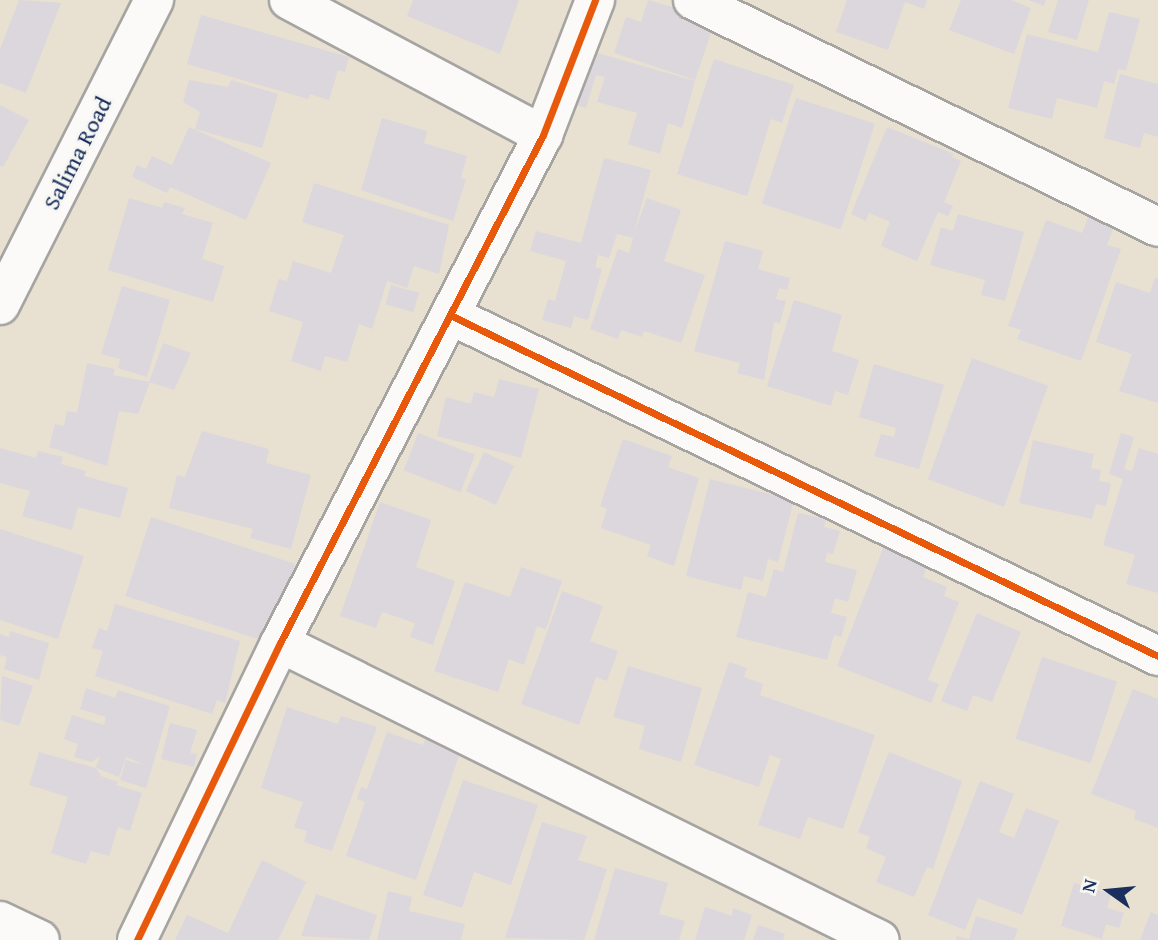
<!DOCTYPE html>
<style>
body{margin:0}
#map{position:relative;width:1158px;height:940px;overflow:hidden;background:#e8e0d1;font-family:"Gentium Book Plus",serif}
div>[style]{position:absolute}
.building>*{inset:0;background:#dcd7dd;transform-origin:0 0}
.roads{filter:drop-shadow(2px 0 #a5a4a1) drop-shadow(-2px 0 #a5a4a1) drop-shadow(0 2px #a5a4a1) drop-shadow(0 -2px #a5a4a1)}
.minor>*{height:38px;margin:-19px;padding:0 19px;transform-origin:19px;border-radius:19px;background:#fcfaf8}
.cycleway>*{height:7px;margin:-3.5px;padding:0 3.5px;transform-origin:3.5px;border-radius:3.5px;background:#e8590c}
span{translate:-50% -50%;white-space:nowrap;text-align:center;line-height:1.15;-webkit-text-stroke:6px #f6f6f2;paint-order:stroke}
.street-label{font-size:24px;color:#1b2f5e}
.north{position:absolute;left:1074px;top:856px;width:70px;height:70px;-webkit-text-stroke:5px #f6f6f2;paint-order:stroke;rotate:285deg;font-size:19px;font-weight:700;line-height:28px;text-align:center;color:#1b2f5e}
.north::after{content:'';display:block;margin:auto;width:24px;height:32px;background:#1b2f5e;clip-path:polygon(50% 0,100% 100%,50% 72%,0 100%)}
</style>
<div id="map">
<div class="building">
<i style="clip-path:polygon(19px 0,61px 3px,26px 93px,0 83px,0 49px)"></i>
<i style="clip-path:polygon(413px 0,519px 0,500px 54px,407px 16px)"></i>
<i style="clip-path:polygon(648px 0,703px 16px,700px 26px,712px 30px,695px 80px,614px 53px,626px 17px,641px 22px)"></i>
<i style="clip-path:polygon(847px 0,927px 0,924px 9px,905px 2px,888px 50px,836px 32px)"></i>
<i style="clip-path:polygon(961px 0,1011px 0,1031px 8px,1014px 54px,949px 30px)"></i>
<i style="clip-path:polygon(1028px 0,1046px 0,1044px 6px)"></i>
<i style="clip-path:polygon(1058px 0,1089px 0,1077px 40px,1048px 32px)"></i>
<i style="clip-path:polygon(1109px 12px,1140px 19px,1126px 70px,1118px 69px,1114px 84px,1104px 81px,1097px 108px,1057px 98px,1052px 119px,1008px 108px,1027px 34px,1098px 52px)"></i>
<i style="clip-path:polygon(201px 15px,349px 57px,345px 72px,338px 70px,329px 100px,310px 94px,308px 99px,187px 64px)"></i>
<i style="clip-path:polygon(587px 50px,695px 81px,682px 128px,668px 123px,660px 154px,628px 144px,637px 113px,597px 102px,605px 77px,596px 75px,586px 108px,570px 103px)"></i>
<i style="clip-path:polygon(714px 59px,794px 85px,782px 123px,771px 119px,747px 196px,677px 174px)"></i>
<i style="clip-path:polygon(1120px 74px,1158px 84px,1158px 137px,1144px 133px,1140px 148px,1104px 138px)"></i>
<i style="clip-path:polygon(189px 80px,228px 87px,231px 80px,278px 94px,262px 148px,195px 129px,200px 112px,183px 102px)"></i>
<i style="left:796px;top:98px;width:83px;height:111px;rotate:18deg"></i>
<i style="clip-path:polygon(0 105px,29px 120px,3px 167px,0 166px)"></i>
<i style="clip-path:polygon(382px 118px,427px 131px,424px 143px,467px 156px,461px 178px,466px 179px,453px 221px,361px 190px)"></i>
<i style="clip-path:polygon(189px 127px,271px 163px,246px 220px,170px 187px,167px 193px,132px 177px,137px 165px,146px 169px,152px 156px,172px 165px)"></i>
<i style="clip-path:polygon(887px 127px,954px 154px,952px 157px,961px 161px,944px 202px,953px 206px,948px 216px,938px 212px,917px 261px,881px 246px,890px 222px,869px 213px,866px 221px,851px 214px)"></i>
<i style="clip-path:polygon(604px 158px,651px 170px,634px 233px,647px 198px,681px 210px,664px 261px,705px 275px,681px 343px,644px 331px,642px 337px,621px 330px,618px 339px,590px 329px,618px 249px,629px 253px,633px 238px,617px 234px,609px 258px,598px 255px,595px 267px,602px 269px,588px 320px,574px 316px,571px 328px,542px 320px,548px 299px,555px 301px,566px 261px,530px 251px,536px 231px,581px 243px)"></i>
<i style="clip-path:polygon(314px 183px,449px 225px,439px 274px,414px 266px,407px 288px,387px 281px,372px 329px,359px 324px,347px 362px,325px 356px,321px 371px,291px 361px,303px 322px,269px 311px,279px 279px,287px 281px,293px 261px,331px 273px,344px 235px,302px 222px)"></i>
<i style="clip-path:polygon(129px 198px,162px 208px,164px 202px,185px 208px,182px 214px,213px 223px,202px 259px,224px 266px,213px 302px,108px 270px)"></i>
<i style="clip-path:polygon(1090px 212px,1116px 221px,1107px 245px,1121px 249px,1081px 361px,1017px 339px,1021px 330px,1008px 326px,1046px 220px,1082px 233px)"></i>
<i style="clip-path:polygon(958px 214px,1024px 232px,1005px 301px,981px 295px,985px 280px,930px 265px,941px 227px,953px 231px)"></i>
<i style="clip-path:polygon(725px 241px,763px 251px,758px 269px,790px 278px,787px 290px,779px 288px,776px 299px,786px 301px,780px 323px,774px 322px,764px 380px,737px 373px,740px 363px,694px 351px)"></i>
<i style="clip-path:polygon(1155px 278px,1158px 278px,1158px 403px,1119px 391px,1132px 354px,1096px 342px,1116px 282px,1150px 293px)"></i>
<i style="left:391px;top:285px;width:29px;height:20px;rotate:16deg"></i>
<i style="clip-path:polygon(122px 286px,170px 300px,147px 377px,118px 368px,120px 359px,101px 354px)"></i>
<i style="clip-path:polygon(794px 300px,842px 315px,832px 351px,859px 360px,848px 395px,835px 391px,831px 406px,767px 386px)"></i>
<i style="clip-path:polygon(163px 343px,191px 353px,174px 390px,149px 382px)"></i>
<i style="left:972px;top:358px;width:81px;height:129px;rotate:20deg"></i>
<i style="clip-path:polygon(87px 363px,115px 369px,113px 375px,150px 382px,138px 414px,119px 411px,107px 466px,49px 447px,55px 424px,64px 426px,67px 411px,77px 413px)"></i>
<i style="clip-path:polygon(874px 364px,944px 385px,919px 469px,874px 456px,881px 434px,894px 437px,896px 428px,859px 417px)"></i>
<i style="clip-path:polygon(499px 379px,539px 389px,521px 458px,437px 436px,446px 397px,471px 404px,474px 392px,494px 397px)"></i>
<i style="clip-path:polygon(202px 431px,269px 449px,266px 463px,311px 475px,291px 549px,250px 538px,253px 529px,169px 508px,177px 475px,185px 477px)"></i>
<i style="left:418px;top:433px;width:61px;height:40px;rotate:21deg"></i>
<i style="clip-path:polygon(1121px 433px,1134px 437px,1124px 469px,1132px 471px,1139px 448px,1158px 454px,1158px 593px,1126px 584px,1135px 555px,1103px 545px,1123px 479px,1109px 474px)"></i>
<i style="clip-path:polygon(623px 439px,672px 456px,668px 467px,699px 478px,674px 566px,647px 556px,651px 545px,601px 528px,607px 509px,600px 506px)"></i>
<i style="clip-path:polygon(1033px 440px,1094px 454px,1091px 468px,1101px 470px,1099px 481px,1111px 483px,1106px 506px,1096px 504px,1092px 519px,1019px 503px)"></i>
<i style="clip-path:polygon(0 448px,36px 458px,38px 451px,63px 457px,61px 464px,86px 471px,84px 476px,128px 488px,120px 518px,78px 507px,72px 530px,22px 516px,30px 491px,0 483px)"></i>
<i style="left:484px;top:452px;width:33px;height:43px;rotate:25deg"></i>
<i style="clip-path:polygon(710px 479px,794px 500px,778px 562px,768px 559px,763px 581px,744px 576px,741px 590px,686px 576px)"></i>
<i style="clip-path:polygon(380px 502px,431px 520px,416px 567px,455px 581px,433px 645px,410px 637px,415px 623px,382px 612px,376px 628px,340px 616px)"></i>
<i style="clip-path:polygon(798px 513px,826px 519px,824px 527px,840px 531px,833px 554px,827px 553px,825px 562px,857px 570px,848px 602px,835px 598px,831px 613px,847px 617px,841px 637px,834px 635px,827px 660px,736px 637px,748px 592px,766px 597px,774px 569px,783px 572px)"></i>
<i style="left:151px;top:517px;width:152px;height:83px;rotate:18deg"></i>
<i style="clip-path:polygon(0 529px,84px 556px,58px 639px,0 620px)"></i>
<i style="clip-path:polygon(884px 546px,928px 563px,923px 577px,947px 587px,944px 596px,959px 602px,928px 680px,939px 684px,931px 703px,837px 666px)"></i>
<i style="clip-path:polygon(521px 567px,562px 581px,546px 629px,537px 626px,524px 665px,509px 659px,498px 692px,434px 671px,465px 582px,510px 597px)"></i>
<i style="clip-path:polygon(562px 591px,603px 606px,590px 641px,618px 651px,607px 681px,596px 677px,579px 725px,521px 704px)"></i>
<i style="clip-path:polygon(115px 604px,240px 641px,225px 703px,217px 700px,212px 714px,95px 676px,103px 651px,92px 648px,99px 628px,107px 631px)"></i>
<i style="clip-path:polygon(977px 613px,1021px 632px,992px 702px,973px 695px,967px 711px,941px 701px)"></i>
<i style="clip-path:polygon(10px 631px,49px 643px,39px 680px,4px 669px,7px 657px,0 655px,0 634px,9px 637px)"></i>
<i style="left:1042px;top:657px;width:79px;height:86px;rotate:18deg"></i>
<i style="clip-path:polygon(729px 662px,747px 668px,744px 677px,763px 684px,760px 695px,875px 735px,843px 829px,808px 817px,800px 839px,758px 825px,781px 759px,770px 755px,759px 787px,694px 765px)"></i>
<i style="clip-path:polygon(628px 666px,702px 688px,681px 762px,639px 749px,645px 726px,613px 717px)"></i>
<i style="clip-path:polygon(2px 676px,33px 686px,19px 726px,0 720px)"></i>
<i style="clip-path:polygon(86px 688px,115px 698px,118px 690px,170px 706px,146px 788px,120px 780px,126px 760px,148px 766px,126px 757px,119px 777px,96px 768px,100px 756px,91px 762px,74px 757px,78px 744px,64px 739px,72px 715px,104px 725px,106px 717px,80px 709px)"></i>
<i style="clip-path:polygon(1133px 689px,1158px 699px,1158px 828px,1134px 819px,1136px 811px,1091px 794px)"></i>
<i style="clip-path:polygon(287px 707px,338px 724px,341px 716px,377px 727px,332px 851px,304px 842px,307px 831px,294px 827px,303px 802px,261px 788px)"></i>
<i style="clip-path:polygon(170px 723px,197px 730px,190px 753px,197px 754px,194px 767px,161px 759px)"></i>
<i style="clip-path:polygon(387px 732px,423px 745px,427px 735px,462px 747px,416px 880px,346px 856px,365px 802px,357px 799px,361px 787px,367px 789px)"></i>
<i style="clip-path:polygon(39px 752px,96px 768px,101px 776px,118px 782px,116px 785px,142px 793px,130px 831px,118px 827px,109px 856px,91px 851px,86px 864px,51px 853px,68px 797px,29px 785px)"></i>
<i style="clip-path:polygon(889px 752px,962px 781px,933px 869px,927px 867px,914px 897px,876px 882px,886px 857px,866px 848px,870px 837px,858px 832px)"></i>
<i style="clip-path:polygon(463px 780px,538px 805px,511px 885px,474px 872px,462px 908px,423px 895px)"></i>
<i style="clip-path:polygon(980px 781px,1014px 794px,999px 832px,1014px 838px,1026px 808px,1059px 821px,1022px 915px,978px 898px,965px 930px,928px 915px)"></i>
<i style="clip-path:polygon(542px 822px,587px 836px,578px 860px,607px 869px,584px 940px,505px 938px)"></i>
<i style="clip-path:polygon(262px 860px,306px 882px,278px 940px,175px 940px,187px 915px,228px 933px)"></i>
<i style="clip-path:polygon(615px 868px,668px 883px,659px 914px,685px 921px,679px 940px,594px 940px)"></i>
<i style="clip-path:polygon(1074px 883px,1111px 894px,1107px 908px,1124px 913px,1119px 928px,1106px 924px,1102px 939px,1061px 926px)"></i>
<i style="clip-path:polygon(388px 891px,412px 897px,409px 911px,465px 924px,461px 940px,377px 940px)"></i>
<i style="clip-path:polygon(316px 894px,377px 915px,369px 940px,301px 936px)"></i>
<i style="clip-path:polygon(705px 907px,732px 916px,733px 908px,752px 915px,744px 940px,695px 940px)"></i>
<i style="clip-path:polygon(1151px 912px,1158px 915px,1158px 940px,1140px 940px)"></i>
<i style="clip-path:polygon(976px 916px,1018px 929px,1014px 940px,956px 940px,957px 936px,969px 939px)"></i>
<i style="clip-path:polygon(758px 925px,785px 934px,783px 940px,753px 940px)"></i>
</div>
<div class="roads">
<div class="minor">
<i style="left:289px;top:0;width:288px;rotate:28deg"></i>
<i style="left:693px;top:0;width:517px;rotate:26.02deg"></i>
<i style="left:0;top:305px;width:342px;rotate:-63.2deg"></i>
<i style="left:450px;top:315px;width:786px;rotate:25.72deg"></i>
<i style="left:280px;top:643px;width:669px;rotate:26.34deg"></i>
<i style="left:0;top:921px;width:44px;rotate:25.4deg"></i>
<i style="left:137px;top:940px;width:330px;rotate:-64.3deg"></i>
<i style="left:280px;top:643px;width:572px;rotate:-62.63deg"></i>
<i style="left:543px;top:135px;width:145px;rotate:-68.9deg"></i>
</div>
</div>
<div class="cycleway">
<i style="left:450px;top:315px;width:786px;rotate:25.72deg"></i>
<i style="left:137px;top:940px;width:330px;rotate:-64.3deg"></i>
<i style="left:280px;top:643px;width:572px;rotate:-62.63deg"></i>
<i style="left:543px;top:135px;width:145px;rotate:-68.9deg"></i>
</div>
<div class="street-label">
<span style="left:77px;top:153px;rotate:-63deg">Salima Road</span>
</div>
<div class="north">N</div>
</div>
